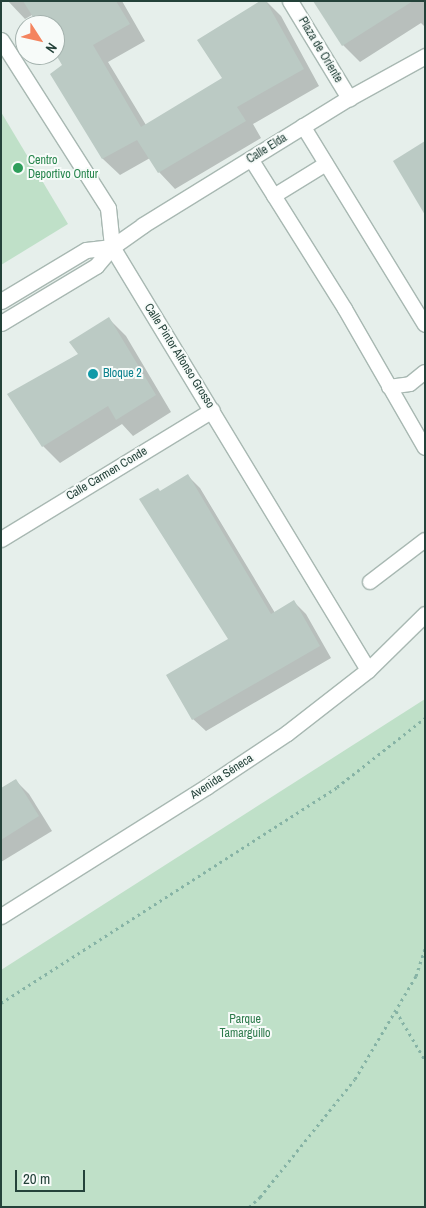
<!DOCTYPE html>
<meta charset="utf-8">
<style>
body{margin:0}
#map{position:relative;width:426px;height:1208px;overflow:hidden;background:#e6efeb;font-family:"Archivo Narrow",sans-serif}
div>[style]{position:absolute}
.green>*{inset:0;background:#bfe0c8}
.shadow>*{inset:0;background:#0003}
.building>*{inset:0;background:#bbcac4}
.path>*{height:3px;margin-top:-1.5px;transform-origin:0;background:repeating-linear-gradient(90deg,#86b3a5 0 2.5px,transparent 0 6.5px)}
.roads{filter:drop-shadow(1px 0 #a8b8b2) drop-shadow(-1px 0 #a8b8b2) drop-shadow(0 1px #a8b8b2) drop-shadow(0 -1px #a8b8b2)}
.service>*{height:14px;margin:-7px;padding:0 7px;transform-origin:7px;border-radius:7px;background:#fff}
.pedestrian>*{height:15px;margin:-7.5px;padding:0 7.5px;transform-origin:7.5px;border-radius:7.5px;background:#fff}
.minor>*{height:15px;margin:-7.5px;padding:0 7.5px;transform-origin:7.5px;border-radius:7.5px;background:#fff}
.tertiary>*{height:15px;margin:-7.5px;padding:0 7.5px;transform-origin:7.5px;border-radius:7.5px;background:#fff}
.dots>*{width:14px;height:14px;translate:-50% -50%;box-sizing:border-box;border:2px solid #f7fbf9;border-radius:50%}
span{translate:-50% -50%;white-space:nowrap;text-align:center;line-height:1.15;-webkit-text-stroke:4px #f7fbf9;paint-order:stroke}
.street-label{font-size:12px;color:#24423a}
.leisure-label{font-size:12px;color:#27864d}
.left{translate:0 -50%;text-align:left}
.culture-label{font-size:12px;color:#0d838f}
.park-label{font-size:12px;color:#2d7a4b}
.frame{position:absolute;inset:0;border:2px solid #24423a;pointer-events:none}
.north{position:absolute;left:15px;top:15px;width:50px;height:50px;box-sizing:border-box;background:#f7fbf9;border:1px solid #a3b1ad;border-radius:50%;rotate:125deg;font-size:14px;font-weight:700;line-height:20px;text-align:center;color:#24423a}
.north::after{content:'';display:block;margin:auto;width:18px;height:22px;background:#f4845f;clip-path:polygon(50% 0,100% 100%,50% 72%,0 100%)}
.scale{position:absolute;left:15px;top:1170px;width:70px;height:22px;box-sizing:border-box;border:2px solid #24423a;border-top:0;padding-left:6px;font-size:15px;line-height:18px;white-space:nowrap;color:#24423a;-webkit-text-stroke:4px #f7fbf9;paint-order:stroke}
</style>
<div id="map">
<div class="green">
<i style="clip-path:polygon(1px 112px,68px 224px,1px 265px)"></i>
<i style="clip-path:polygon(425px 699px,425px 1207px,1px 1207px,1px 970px)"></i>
</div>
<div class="shadow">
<i style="clip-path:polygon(8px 1px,122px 1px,145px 41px,108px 62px,146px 125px,224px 79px,266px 1px,281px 16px,319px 86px,253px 124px,261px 138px,175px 189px,159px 172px,150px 158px,120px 175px,103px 159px,51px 74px,64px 66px,55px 51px,55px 25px,39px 25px,32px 15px,25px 19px)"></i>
<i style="clip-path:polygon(314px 1px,425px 1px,425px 27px,421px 23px,360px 62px,343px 45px)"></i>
<i style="clip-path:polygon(109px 319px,126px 336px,171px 412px,133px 436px,122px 424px,60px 463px,43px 446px,9px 395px,79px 354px)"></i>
<i style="clip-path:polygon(188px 476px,200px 488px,275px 613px,294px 602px,306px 614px,331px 658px,206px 731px,193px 719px,230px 639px,161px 492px)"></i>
<i style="clip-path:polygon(15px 780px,29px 794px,52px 831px,1px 862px,1px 789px)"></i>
</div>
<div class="building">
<i style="clip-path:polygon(23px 1px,116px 1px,130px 24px,93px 45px,141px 127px,222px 78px,197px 40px,260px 1px,266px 1px,304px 69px,237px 107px,246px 121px,158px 173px,137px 140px,102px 159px,50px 74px,62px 65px,55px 53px,55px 25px,38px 25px)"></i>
<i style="clip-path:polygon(313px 1px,413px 1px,342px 46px)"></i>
<i style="clip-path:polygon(425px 141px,425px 215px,393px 161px)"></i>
<i style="clip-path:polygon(109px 317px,156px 395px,116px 420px,108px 406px,42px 447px,7px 394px,78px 354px,69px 342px)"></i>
<i style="clip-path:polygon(188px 474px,271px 614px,294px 600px,320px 646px,192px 720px,166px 675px,228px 639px,139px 499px,158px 488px,160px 491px)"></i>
<i style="clip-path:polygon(16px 779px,39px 816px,1px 840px,1px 788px)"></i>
</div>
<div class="path">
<i style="left:1px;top:1003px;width:399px;rotate:-32.7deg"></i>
<i style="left:337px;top:787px;width:112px;rotate:-38.1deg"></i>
<i style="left:396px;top:1011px;width:57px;rotate:59.4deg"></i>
<i style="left:249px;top:1207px;width:15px;rotate:-42deg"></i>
<i style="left:260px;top:1197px;width:151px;rotate:-51.2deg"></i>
<i style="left:355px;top:1079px;width:120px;rotate:-59.4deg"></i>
<i style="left:416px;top:976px;width:29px;rotate:-72deg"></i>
</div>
<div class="roads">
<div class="service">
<i style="left:303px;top:126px;width:233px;rotate:58.5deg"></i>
<i style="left:251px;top:159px;width:177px;rotate:57.9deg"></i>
<i style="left:345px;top:309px;width:160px;rotate:60.1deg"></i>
<i style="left:274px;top:196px;width:61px;rotate:-31.6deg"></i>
<i style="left:389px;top:387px;width:21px;rotate:-8deg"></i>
<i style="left:410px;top:384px;width:19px;rotate:-39deg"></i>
<i style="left:370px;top:582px;width:69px;rotate:-37.4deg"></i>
</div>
<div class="pedestrian">
<i style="left:1px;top:539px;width:247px;rotate:-31.4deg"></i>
</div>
<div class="minor">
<i style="left:290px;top:1px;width:114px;rotate:58.7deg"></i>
<i style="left:1px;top:40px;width:199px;rotate:57.5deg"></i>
<i style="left:108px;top:208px;width:39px;rotate:84deg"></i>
<i style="left:112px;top:247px;width:494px;rotate:58.8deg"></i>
<i style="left:1px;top:301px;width:99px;rotate:-31deg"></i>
<i style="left:86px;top:250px;width:26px;rotate:-7deg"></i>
<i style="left:1px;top:323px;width:111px;rotate:-31deg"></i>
<i style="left:96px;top:266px;width:25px;rotate:-50deg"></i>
<i style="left:112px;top:247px;width:38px;rotate:-35deg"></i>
<i style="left:143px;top:225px;width:242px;rotate:-31.7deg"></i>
<i style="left:349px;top:98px;width:87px;rotate:-28.9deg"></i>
</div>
<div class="tertiary">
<i style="left:1px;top:916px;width:242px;rotate:-32.2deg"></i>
<i style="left:206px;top:787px;width:97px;rotate:-33.7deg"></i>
<i style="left:287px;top:733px;width:103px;rotate:-37.9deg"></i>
<i style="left:368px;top:670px;width:80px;rotate:-44.5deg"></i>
</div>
</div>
<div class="dots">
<i style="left:18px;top:168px;background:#2e9e5b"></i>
<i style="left:93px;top:374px;background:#0f9aa8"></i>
</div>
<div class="street-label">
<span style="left:320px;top:50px;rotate:59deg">Plaza de Oriente</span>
<span style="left:267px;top:149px;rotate:-32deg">Calle Elda</span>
<span style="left:179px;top:356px;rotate:58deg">Calle Pintor Alfonso Grosso</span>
<span style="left:107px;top:474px;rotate:-31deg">Calle Carmen Conde</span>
<span style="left:222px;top:777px;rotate:-33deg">Avenida Séneca</span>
</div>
<div class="leisure-label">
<span class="left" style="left:28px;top:168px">Centro<br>Deportivo Ontur</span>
</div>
<div class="culture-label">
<span class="left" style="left:103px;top:374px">Bloque 2</span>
</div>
<div class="park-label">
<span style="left:245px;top:1027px">Parque<br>Tamarguillo</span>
</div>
<div class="frame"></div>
<div class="north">N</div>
<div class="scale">20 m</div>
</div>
